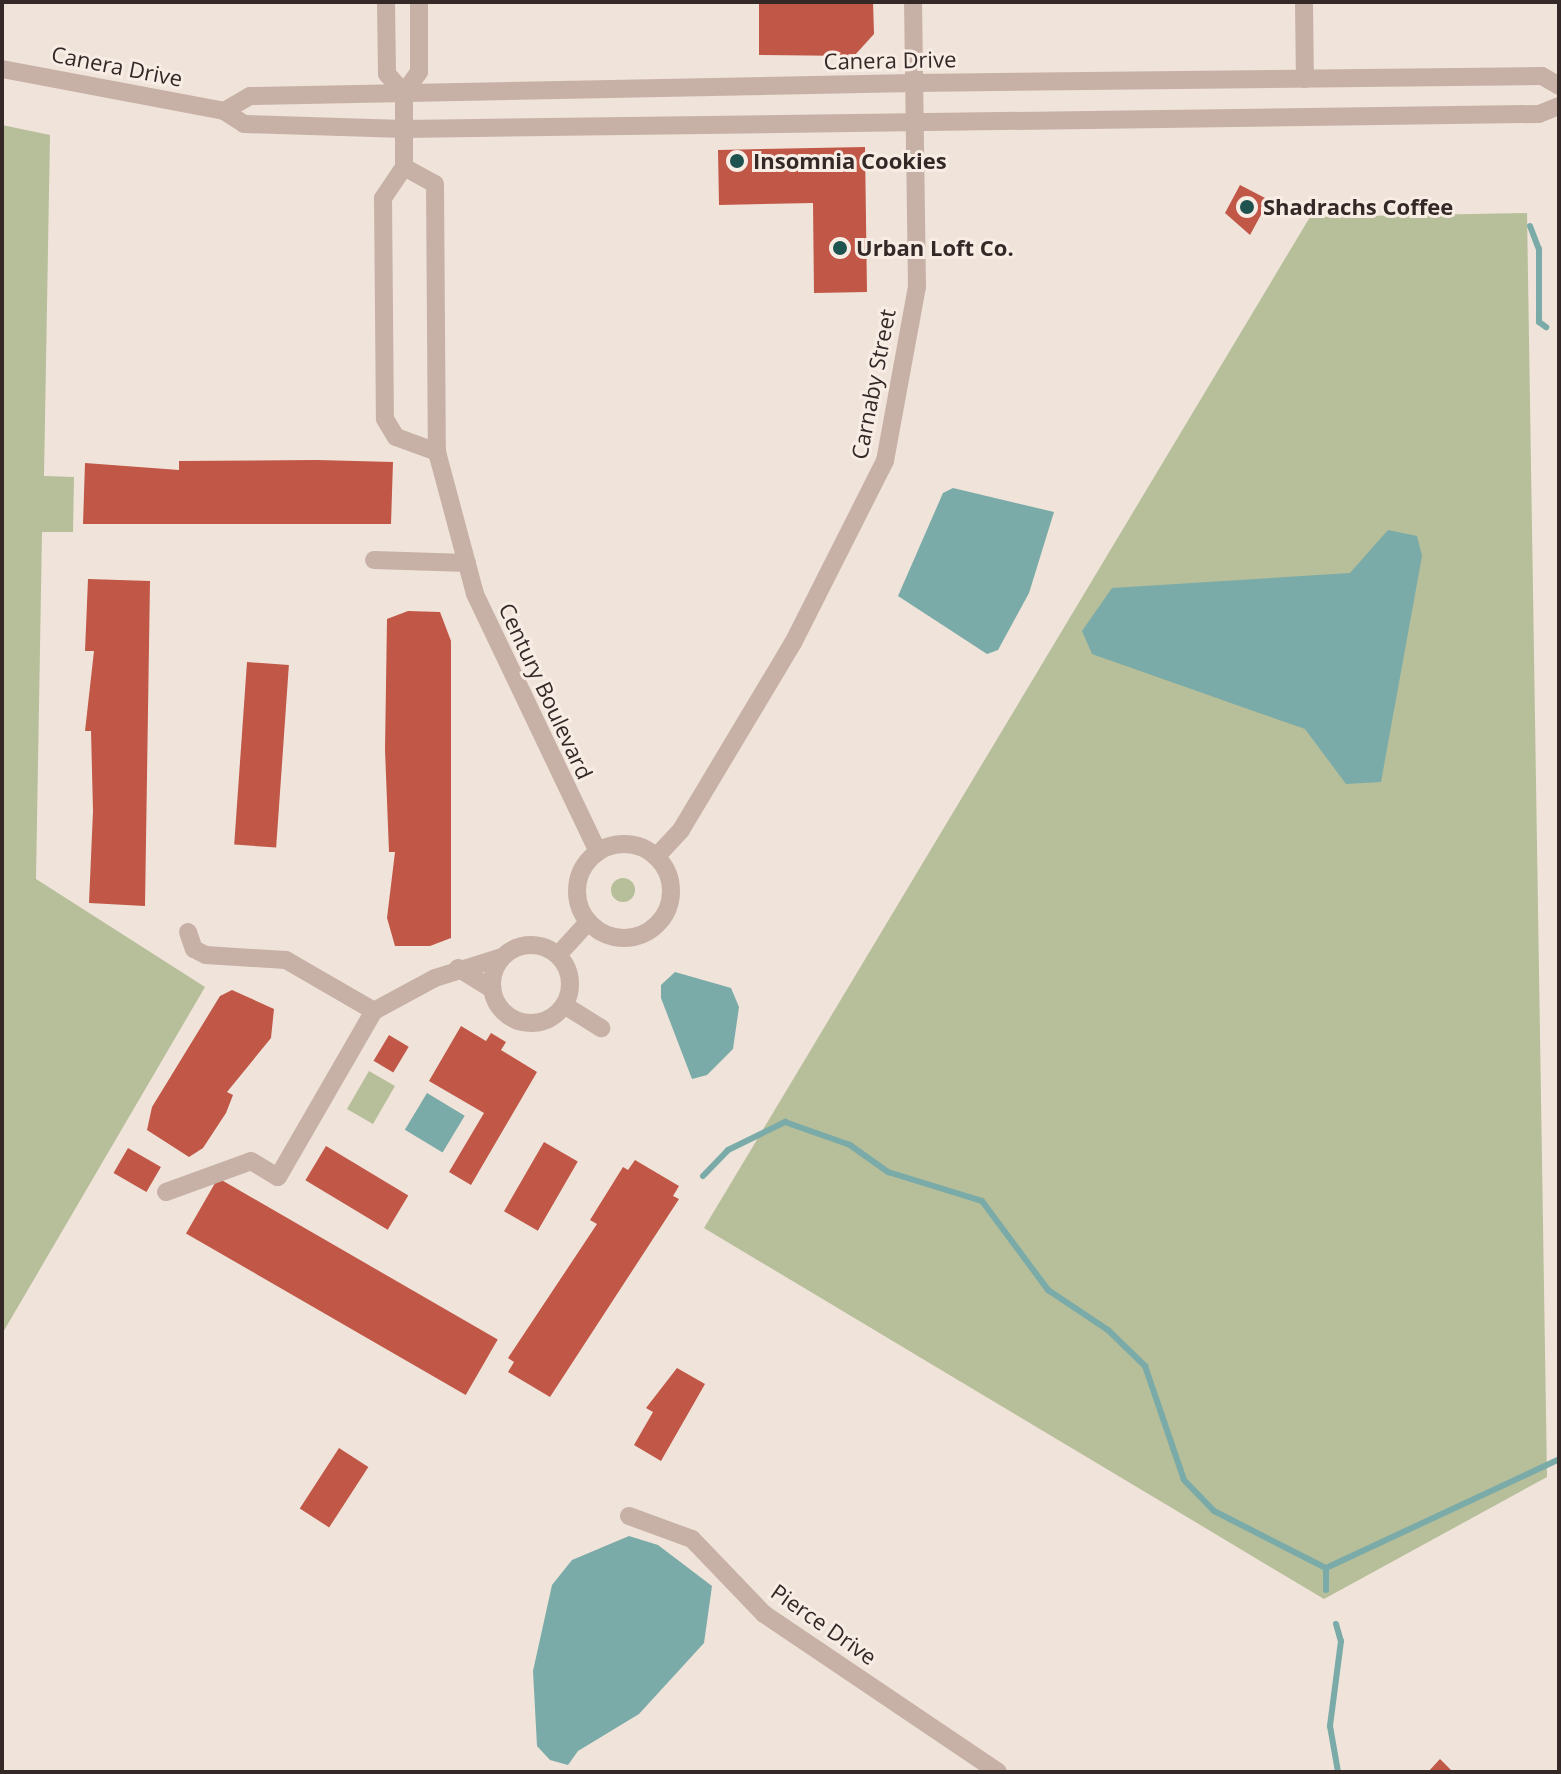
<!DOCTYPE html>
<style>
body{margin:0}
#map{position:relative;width:1561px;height:1774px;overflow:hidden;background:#f0e3d9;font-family:"Open Sans",sans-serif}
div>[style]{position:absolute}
.green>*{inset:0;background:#b6be9a;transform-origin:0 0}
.round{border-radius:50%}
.water>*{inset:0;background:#7aaba8;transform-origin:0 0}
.stream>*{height:6px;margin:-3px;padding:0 3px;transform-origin:3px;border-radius:3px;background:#7aaba8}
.building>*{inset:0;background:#c05747;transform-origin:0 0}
.street>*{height:18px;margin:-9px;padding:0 9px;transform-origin:9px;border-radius:9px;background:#c7b1a6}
.street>.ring{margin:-9px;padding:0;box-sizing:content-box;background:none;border:18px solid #c7b1a6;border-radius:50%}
.dots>*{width:22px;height:22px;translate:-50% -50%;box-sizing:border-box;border:4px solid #f8ede5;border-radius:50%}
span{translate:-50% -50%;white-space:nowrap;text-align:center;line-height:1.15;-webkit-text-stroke:6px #f8ede5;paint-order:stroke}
.street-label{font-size:22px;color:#342927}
.poi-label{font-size:22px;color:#342927;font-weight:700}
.left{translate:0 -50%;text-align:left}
.frame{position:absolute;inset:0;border:4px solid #342927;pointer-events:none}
</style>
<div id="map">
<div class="green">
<i style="clip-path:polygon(2px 125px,50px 135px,44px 476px,74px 477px,73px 532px,42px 532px,36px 879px,205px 987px,2px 1334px)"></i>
<i style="clip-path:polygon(1527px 213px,1547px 1477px,1324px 1599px,704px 1228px,1310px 217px)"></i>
<i class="round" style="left:611px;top:878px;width:24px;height:24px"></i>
<i style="left:369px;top:1071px;width:30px;height:44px;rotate:30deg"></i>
</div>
<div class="water">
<i style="clip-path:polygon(953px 488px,1054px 512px,1029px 593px,998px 650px,987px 654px,898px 596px,943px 493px)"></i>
<i style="clip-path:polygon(1388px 530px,1417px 536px,1422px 556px,1381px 782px,1346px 784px,1305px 729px,1092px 654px,1082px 631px,1112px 588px,1350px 573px)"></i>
<i style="clip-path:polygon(675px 972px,731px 988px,739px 1007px,733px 1049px,707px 1075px,692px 1079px,661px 998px,661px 985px)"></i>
<i style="left:427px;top:1093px;width:44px;height:43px;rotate:31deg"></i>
<i style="clip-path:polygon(629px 1536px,658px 1545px,712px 1586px,704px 1643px,639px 1714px,578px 1751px,568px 1765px,550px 1760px,537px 1746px,533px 1671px,552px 1585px,572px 1560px)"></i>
</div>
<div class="stream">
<i style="left:1530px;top:226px;width:25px;rotate:69deg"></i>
<i style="left:1539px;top:249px;width:73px;rotate:90deg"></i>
<i style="left:1539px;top:322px;width:9px;rotate:36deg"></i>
<i style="left:703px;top:1176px;width:36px;rotate:-46deg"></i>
<i style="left:728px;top:1150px;width:64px;rotate:-26.2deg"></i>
<i style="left:785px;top:1122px;width:69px;rotate:19.5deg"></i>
<i style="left:850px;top:1145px;width:47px;rotate:35.4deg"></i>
<i style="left:888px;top:1172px;width:98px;rotate:17.1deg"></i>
<i style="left:982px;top:1201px;width:111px;rotate:53.4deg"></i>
<i style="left:1048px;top:1290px;width:72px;rotate:33.7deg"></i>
<i style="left:1108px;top:1330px;width:52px;rotate:44.2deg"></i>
<i style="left:1145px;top:1366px;width:120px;rotate:71.1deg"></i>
<i style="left:1184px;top:1480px;width:43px;rotate:45.9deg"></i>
<i style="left:1214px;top:1511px;width:126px;rotate:27deg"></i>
<i style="left:1326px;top:1568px;width:256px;rotate:-25deg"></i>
<i style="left:1326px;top:1568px;width:22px;rotate:90deg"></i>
<i style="left:1336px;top:1624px;width:18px;rotate:74deg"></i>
<i style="left:1341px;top:1641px;width:86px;rotate:97.4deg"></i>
<i style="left:1330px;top:1726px;width:47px;rotate:80.1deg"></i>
</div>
<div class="building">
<i style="clip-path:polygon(759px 2px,873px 2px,874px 34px,854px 56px,759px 55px)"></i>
<i style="clip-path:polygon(865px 147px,867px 292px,814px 293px,813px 203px,719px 205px,718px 150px)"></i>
<i style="clip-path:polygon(1240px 185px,1269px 200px,1250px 235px,1225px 213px)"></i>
<i style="clip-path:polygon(317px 460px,393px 462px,391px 524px,83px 524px,85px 463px,179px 470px,179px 461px)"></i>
<i style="clip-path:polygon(88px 579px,150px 581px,145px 906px,89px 903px,93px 811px,91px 731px,85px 731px,94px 651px,85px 651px)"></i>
<i style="clip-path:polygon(408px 611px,440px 612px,451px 641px,451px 938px,430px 946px,395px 946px,387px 918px,395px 852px,389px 852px,385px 750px,387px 619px)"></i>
<i style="left:247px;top:662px;width:42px;height:183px;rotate:4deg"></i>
<i style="clip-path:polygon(232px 990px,274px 1009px,271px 1038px,227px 1092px,233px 1095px,226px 1113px,203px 1148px,189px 1157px,147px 1130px,152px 1107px,220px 996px)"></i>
<i style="clip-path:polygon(461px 1026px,486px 1041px,491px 1033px,506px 1042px,501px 1050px,537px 1072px,471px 1185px,449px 1172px,484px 1113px,429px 1081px)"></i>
<i style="left:389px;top:1035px;width:23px;height:30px;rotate:31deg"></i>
<i style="left:544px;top:1142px;width:39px;height:80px;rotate:30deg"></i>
<i style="left:326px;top:1146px;width:96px;height:40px;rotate:31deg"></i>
<i style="left:128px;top:1148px;width:38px;height:29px;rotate:30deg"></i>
<i style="clip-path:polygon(635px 1160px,679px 1186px,673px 1196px,679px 1199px,550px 1397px,508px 1372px,514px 1362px,508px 1358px,597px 1224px,590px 1220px,623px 1167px,628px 1170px)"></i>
<i style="left:218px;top:1178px;width:323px;height:64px;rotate:30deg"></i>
<i style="clip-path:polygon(677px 1368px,705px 1384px,661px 1461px,634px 1445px,653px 1412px,646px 1408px)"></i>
<i style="left:339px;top:1448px;width:35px;height:72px;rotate:33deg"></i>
<i style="clip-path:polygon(1440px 1759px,1453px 1772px,1428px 1772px)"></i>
</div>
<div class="street">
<i style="left:386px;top:2px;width:72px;rotate:89.2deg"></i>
<i style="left:387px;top:74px;width:25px;rotate:48deg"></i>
<i style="left:419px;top:2px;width:70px;rotate:90deg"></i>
<i style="left:419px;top:72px;width:26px;rotate:126deg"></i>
<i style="left:404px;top:93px;width:74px;rotate:90deg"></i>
<i style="left:404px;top:167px;width:37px;rotate:124deg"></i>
<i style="left:383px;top:198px;width:221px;rotate:89.5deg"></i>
<i style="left:385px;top:419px;width:21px;rotate:59deg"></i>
<i style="left:396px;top:437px;width:44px;rotate:20.1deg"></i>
<i style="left:1304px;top:2px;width:77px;rotate:89.3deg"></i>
<i style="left:2px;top:69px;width:226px;rotate:10.7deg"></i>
<i style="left:224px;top:111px;width:24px;rotate:33deg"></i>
<i style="left:244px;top:124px;width:160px;rotate:1.8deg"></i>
<i style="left:404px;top:129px;width:1135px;rotate:-0.76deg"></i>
<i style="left:1539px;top:114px;width:22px;rotate:-22deg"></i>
<i style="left:224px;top:111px;width:30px;rotate:-30deg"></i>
<i style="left:250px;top:96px;width:664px;rotate:-1.12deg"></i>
<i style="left:914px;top:83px;width:628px;rotate:-0.64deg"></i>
<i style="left:1542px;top:76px;width:20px;rotate:30deg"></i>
<i style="left:404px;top:167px;width:35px;rotate:29deg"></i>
<i style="left:435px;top:184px;width:268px;rotate:89.6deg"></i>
<i style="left:437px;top:452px;width:147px;rotate:75deg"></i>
<i style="left:475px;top:594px;width:286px;rotate:64.5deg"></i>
<i style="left:374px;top:560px;width:93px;rotate:1.8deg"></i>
<i class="ring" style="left:577px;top:844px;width:76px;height:76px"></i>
<i style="left:656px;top:857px;width:37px;rotate:-47deg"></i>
<i style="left:681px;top:830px;width:218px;rotate:-59.1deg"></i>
<i style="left:793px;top:643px;width:204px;rotate:-63.2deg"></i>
<i style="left:885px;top:461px;width:177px;rotate:-79.6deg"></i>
<i style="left:917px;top:287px;width:285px;rotate:-90.8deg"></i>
<i style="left:188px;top:932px;width:18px;rotate:71deg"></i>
<i style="left:194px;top:949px;width:13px;rotate:27deg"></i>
<i style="left:206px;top:955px;width:80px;rotate:3.6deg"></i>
<i style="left:286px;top:960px;width:102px;rotate:30.1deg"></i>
<i class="ring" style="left:492px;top:945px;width:60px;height:60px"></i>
<i style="left:558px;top:955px;width:45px;rotate:-47.7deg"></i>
<i style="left:458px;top:968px;width:40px;rotate:32deg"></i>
<i style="left:564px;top:1005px;width:44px;rotate:31.9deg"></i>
<i style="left:166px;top:1192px;width:90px;rotate:-20deg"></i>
<i style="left:251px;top:1161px;width:31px;rotate:31deg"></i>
<i style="left:278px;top:1177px;width:192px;rotate:-60deg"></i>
<i style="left:374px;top:1011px;width:69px;rotate:-28.4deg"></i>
<i style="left:435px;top:978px;width:70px;rotate:-17.4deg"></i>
<i style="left:629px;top:1516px;width:67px;rotate:20.1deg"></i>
<i style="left:692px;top:1539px;width:104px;rotate:46.2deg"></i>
<i style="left:764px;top:1614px;width:282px;rotate:34deg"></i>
</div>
<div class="dots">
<i style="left:737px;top:161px;background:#1e5350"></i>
<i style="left:1247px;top:207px;background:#1e5350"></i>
<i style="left:840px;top:248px;background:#1e5350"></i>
</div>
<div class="street-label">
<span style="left:890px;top:60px;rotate:-1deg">Canera Drive</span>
<span style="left:117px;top:66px;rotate:11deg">Canera Drive</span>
<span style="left:873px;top:384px;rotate:-79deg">Carnaby Street</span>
<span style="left:546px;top:691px;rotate:65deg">Century Boulevard</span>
<span style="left:824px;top:1624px;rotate:35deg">Pierce Drive</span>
</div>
<div class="poi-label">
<span class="left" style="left:753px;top:161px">Insomnia Cookies</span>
<span class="left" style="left:1263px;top:207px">Shadrachs Coffee</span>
<span class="left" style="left:856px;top:248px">Urban Loft Co.</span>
</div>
<div class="frame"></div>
</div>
